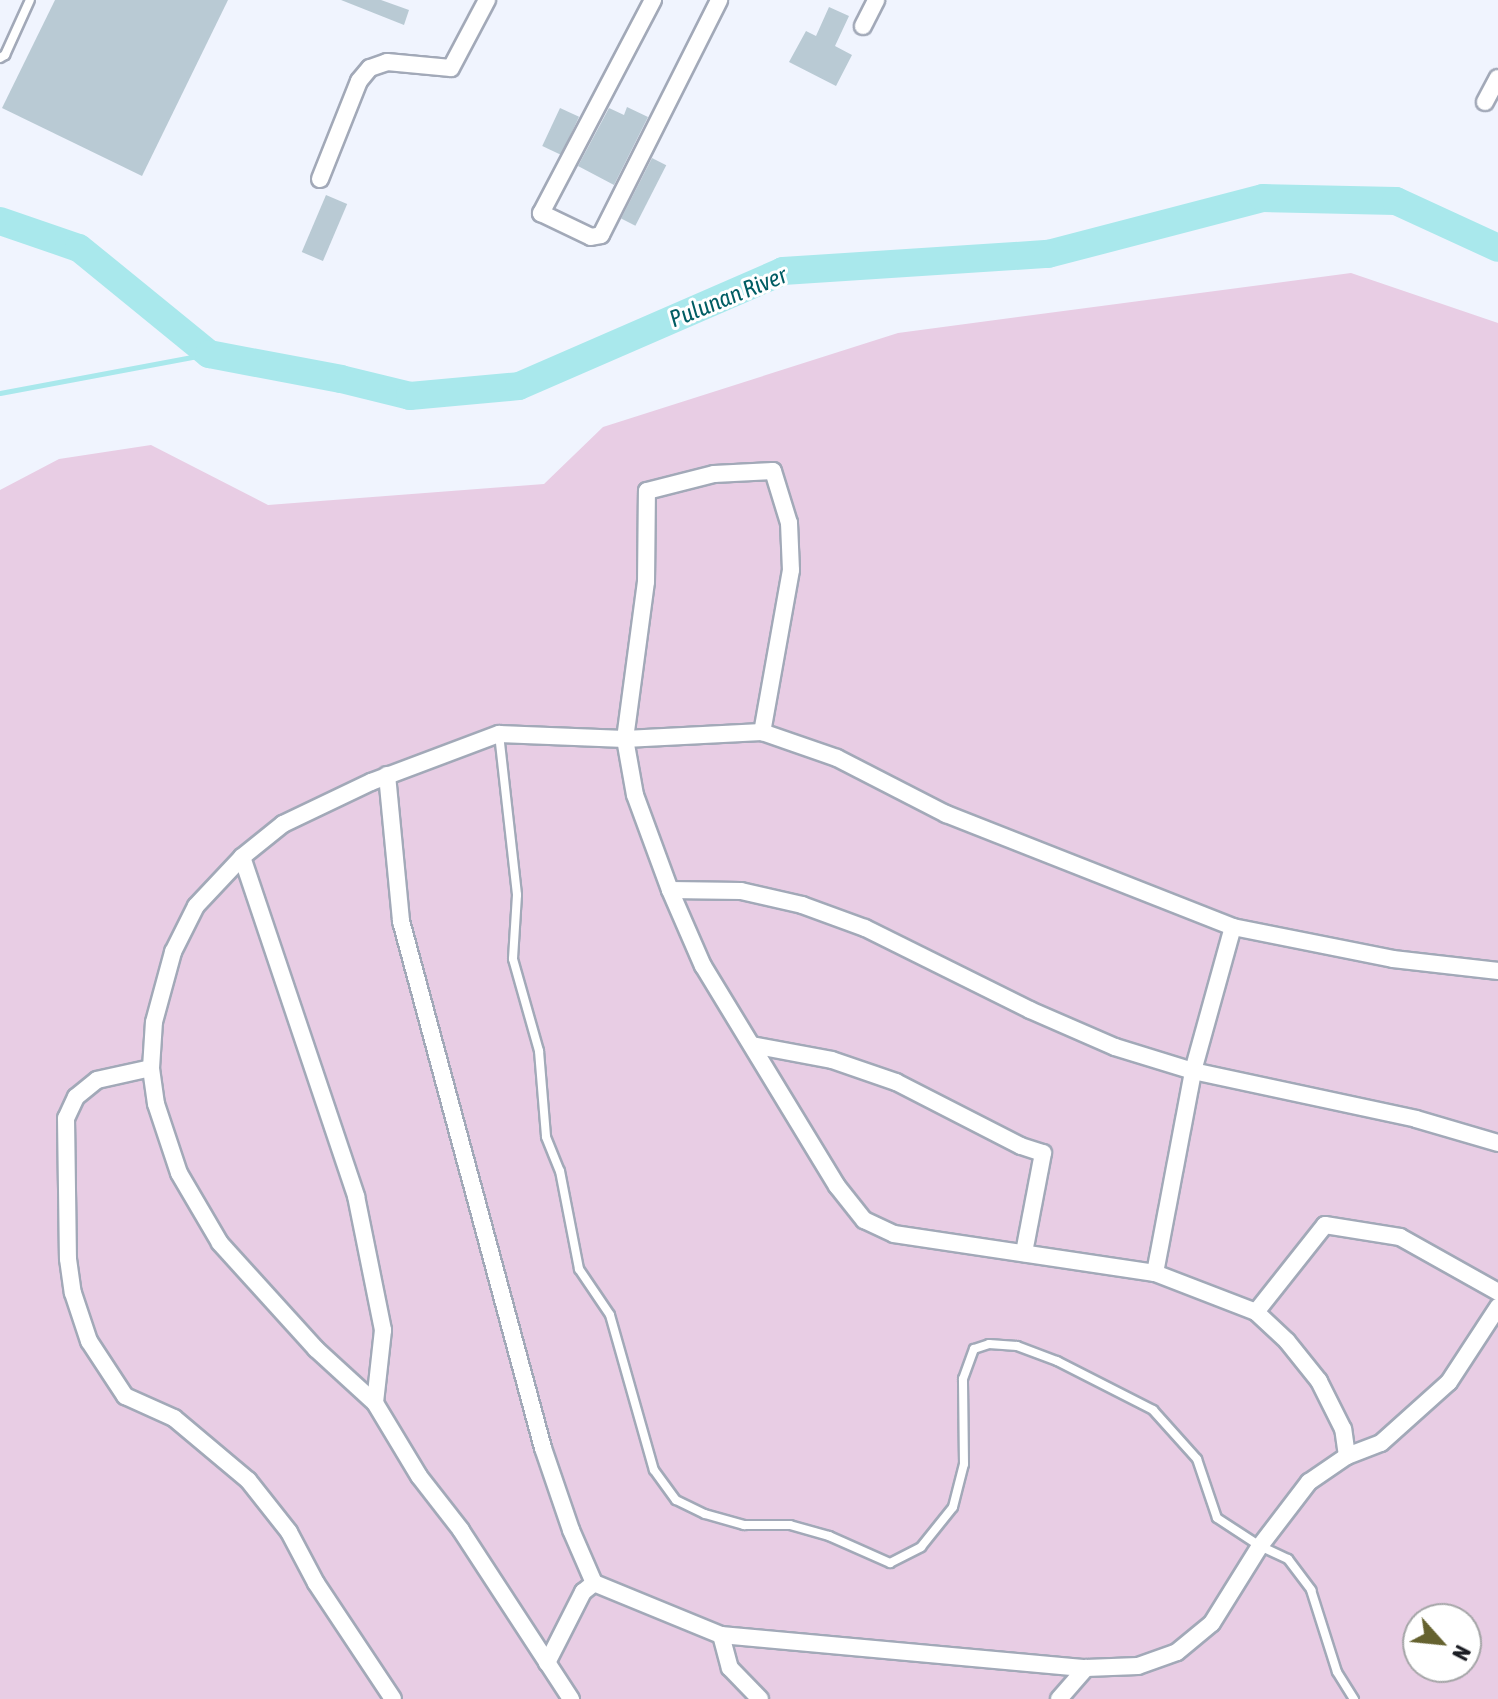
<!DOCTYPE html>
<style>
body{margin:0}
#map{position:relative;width:1498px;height:1699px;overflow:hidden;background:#f0f4fe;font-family:"Asap Condensed",sans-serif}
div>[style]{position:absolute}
.green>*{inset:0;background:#e8cde4}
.stream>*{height:5px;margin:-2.5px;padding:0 2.5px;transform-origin:2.5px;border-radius:2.5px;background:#a9e8ec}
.river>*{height:28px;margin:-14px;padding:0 14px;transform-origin:14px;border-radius:14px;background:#a9e8ec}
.building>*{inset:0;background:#b9cad4;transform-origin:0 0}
.roads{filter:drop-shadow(2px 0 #a2a9b8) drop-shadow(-2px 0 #a2a9b8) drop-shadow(0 2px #a2a9b8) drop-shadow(0 -2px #a2a9b8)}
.lane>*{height:8px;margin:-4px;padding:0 4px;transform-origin:4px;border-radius:4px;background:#fff}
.street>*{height:16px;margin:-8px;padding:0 8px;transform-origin:8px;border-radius:8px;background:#fff}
span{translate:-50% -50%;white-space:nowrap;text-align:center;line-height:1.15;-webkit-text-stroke:6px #fff;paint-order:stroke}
.water-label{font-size:24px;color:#005d63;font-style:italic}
.north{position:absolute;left:1402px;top:1603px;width:80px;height:80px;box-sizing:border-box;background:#fff;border:2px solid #a4a5a7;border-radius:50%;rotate:117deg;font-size:22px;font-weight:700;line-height:32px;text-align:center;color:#1b1d23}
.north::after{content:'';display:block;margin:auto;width:28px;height:36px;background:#65622f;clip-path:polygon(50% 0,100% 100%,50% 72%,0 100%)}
</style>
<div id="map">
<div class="green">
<i style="clip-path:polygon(evenodd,1351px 273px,1498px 323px,1498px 1699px,0 1699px,0 490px,59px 459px,151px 445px,268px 505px,544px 484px,603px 427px,898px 333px,1351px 273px,1418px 1619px,1466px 1619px,1466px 1667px,1418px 1667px,1418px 1619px)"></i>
</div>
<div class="stream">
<i style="left:0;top:393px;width:213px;rotate:-10.6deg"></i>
</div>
<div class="river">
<i style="left:0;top:221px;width:83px;rotate:18.9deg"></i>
<i style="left:79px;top:248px;width:168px;rotate:39.2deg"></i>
<i style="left:209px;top:354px;width:134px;rotate:10.7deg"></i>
<i style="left:341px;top:379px;width:71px;rotate:13.8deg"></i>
<i style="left:410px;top:396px;width:109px;rotate:-5.2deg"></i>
<i style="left:519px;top:386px;width:288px;rotate:-23.5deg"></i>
<i style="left:783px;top:271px;width:266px;rotate:-3.7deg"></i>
<i style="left:1048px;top:254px;width:222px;rotate:-14.6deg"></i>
<i style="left:1263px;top:198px;width:133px;rotate:1.3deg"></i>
<i style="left:1396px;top:201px;width:112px;rotate:24.7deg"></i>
</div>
<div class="building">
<i style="clip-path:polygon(55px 0,228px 0,142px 176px,2px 108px)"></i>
<i style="clip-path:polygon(341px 0,381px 0,409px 10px,404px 25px)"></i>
<i style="clip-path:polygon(829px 7px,849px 16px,835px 46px,852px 55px,836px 86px,789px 62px,806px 31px,816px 36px)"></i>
<i style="clip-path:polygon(627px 107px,648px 117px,614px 185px,578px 166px,609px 108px,624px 115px)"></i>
<i style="left:560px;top:108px;width:21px;height:42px;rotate:25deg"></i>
<i style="left:652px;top:158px;width:16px;height:68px;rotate:27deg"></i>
<i style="left:326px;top:195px;width:23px;height:62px;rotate:23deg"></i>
</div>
<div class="roads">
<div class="lane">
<i style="left:0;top:58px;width:6px;rotate:-31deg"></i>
<i style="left:5px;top:55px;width:60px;rotate:-65.6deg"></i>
<i style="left:499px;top:734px;width:162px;rotate:83.6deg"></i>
<i style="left:517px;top:895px;width:64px;rotate:93.6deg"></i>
<i style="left:513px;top:959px;width:96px;rotate:74.2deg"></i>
<i style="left:539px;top:1051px;width:86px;rotate:85.3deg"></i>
<i style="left:546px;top:1137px;width:37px;rotate:68deg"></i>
<i style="left:560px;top:1171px;width:100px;rotate:79deg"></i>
<i style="left:579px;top:1269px;width:55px;rotate:56deg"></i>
<i style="left:610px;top:1315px;width:161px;rotate:74.2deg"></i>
<i style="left:654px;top:1470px;width:37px;rotate:54deg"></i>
<i style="left:676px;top:1500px;width:32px;rotate:26deg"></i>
<i style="left:705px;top:1514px;width:41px;rotate:15.8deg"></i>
<i style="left:744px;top:1525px;width:46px"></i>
<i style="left:790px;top:1525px;width:41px;rotate:15.8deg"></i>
<i style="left:829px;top:1536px;width:67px;rotate:23.9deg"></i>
<i style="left:890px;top:1563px;width:35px;rotate:-27deg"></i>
<i style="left:921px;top:1547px;width:51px;rotate:-51.3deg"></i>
<i style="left:953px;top:1507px;width:44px;rotate:-75.7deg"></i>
<i style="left:964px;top:1464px;width:85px;rotate:-90.7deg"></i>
<i style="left:963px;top:1379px;width:32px;rotate:-70deg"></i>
<i style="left:974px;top:1349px;width:16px;rotate:-18deg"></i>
<i style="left:989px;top:1344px;width:28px;rotate:4deg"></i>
<i style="left:1017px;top:1346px;width:43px;rotate:20.6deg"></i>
<i style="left:1057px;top:1361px;width:108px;rotate:27deg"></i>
<i style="left:1153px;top:1410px;width:66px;rotate:48.1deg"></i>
<i style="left:1197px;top:1459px;width:62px;rotate:71.3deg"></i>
<i style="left:1217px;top:1518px;width:51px;rotate:33.1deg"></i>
<i style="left:1260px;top:1546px;width:31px;rotate:25deg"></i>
<i style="left:1288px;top:1559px;width:39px;rotate:53deg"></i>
<i style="left:1311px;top:1590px;width:86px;rotate:72.4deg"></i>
<i style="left:1337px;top:1672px;width:32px;rotate:58deg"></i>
</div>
<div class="street">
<i style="left:653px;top:0;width:241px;rotate:117.7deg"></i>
<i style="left:541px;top:213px;width:55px;rotate:25.6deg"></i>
<i style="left:591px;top:237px;width:10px;rotate:-11deg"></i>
<i style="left:601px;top:235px;width:263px;rotate:-63.3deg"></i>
<i style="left:863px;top:26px;width:29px;rotate:-63deg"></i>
<i style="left:1485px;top:102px;width:27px;rotate:-62deg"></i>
<i style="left:320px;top:179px;width:105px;rotate:-68.3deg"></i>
<i style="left:359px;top:81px;width:17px;rotate:-50deg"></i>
<i style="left:370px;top:68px;width:18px;rotate:-19deg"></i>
<i style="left:387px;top:62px;width:64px;rotate:5.4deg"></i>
<i style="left:451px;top:68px;width:77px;rotate:-62.1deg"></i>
<i style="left:387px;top:775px;width:147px;rotate:84.5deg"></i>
<i style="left:401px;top:921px;width:546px;rotate:74.92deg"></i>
<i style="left:543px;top:1448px;width:87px;rotate:71.1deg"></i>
<i style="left:571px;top:1530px;width:58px;rotate:66.5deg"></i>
<i style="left:594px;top:1583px;width:137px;rotate:22.3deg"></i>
<i style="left:721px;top:1635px;width:366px;rotate:5.2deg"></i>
<i style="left:1086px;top:1668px;width:52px;rotate:-2.2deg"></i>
<i style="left:1138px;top:1666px;width:41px;rotate:-19.7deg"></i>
<i style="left:1177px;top:1652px;width:45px;rotate:-39.6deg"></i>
<i style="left:1212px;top:1623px;width:91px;rotate:-58.1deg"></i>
<i style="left:1260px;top:1546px;width:81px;rotate:-52.6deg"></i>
<i style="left:1309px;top:1482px;width:46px;rotate:-34.4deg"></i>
<i style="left:1347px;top:1456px;width:27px;rotate:-98deg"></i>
<i style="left:1343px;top:1429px;width:54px;rotate:-116.6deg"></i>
<i style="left:1319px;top:1381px;width:51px;rotate:-128.7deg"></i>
<i style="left:1287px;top:1341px;width:42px;rotate:-136.9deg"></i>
<i style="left:1256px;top:1312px;width:108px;rotate:-158.9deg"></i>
<i style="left:1155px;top:1273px;width:264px;rotate:-171.5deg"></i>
<i style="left:894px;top:1234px;width:33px;rotate:-155deg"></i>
<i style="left:864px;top:1220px;width:43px;rotate:-128.5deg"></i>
<i style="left:837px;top:1186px;width:258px;rotate:-121.3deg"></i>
<i style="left:703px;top:966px;width:83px;rotate:-113.5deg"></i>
<i style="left:670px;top:890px;width:101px;rotate:-110.2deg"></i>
<i style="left:635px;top:795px;width:57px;rotate:-100.1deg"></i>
<i style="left:625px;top:739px;width:158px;rotate:-82.4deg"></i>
<i style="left:646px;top:582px;width:91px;rotate:-89.4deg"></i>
<i style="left:647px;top:491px;width:69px;rotate:-14.2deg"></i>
<i style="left:714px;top:474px;width:59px;rotate:-2.9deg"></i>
<i style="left:773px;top:471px;width:54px;rotate:72.9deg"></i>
<i style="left:789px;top:523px;width:47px;rotate:87.6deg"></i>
<i style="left:791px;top:570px;width:165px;rotate:100.1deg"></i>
<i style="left:242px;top:857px;width:358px;rotate:71.4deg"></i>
<i style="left:356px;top:1196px;width:137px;rotate:78.6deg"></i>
<i style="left:383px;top:1330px;width:73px;rotate:96.3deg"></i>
<i style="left:670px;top:890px;width:71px;rotate:0.8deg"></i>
<i style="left:741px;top:891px;width:63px;rotate:12.9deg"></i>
<i style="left:802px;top:905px;width:67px;rotate:20.1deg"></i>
<i style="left:865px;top:928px;width:184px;rotate:26.4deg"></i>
<i style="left:1030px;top:1010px;width:93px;rotate:23.5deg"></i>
<i style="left:1115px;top:1047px;width:82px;rotate:17.1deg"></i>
<i style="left:1193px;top:1071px;width:228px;rotate:12.1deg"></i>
<i style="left:1416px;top:1119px;width:85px;rotate:16.3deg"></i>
<i style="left:752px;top:1045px;width:81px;rotate:10.6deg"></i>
<i style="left:832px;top:1060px;width:68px;rotate:19deg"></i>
<i style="left:896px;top:1082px;width:140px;rotate:27.1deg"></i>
<i style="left:1021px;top:1146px;width:23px;rotate:18deg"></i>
<i style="left:1043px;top:1153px;width:102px;rotate:100.8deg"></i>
<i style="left:151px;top:1068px;width:55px;rotate:167.5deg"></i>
<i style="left:97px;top:1080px;width:27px;rotate:141deg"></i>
<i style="left:76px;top:1097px;width:23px;rotate:115deg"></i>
<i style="left:66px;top:1118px;width:141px;rotate:89.2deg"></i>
<i style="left:68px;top:1259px;width:34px;rotate:82deg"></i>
<i style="left:73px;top:1293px;width:51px;rotate:71.6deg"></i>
<i style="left:89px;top:1341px;width:66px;rotate:56.8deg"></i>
<i style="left:125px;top:1396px;width:54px;rotate:24.2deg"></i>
<i style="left:174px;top:1418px;width:97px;rotate:40deg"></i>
<i style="left:248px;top:1480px;width:66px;rotate:51.7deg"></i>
<i style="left:289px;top:1532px;width:58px;rotate:62.1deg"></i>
<i style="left:316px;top:1583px;width:139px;rotate:56.4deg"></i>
<i style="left:1155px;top:1273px;width:206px;rotate:-79.3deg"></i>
<i style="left:1193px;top:1071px;width:149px;rotate:-74.5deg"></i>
<i style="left:1256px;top:1312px;width:111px;rotate:-51.6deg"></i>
<i style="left:1325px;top:1225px;width:76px;rotate:9.1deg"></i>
<i style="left:1400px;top:1237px;width:112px;rotate:29.3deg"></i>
<i style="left:1347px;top:1456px;width:36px;rotate:-21deg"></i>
<i style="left:1381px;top:1443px;width:91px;rotate:-41.9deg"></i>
<i style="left:1449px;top:1382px;width:90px;rotate:-56.8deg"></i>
<i style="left:721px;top:1635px;width:34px;rotate:75deg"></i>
<i style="left:730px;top:1668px;width:43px;rotate:45.9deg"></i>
<i style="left:547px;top:1663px;width:80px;rotate:-63.1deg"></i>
<i style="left:583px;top:1592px;width:14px;rotate:-39deg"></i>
<i style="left:571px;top:1699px;width:202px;rotate:-123.1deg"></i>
<i style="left:461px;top:1530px;width:68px;rotate:-127.9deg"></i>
<i style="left:419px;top:1476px;width:85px;rotate:-121.1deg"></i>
<i style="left:375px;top:1403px;width:80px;rotate:-137.5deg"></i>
<i style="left:316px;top:1349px;width:143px;rotate:-132.2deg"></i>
<i style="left:220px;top:1243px;width:81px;rotate:-120.4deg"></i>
<i style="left:179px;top:1173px;width:73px;rotate:-108.4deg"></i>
<i style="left:156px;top:1104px;width:36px;rotate:-98deg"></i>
<i style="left:151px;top:1068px;width:46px;rotate:-86.3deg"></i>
<i style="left:154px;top:1022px;width:73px;rotate:-74.8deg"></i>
<i style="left:173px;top:952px;width:51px;rotate:-63.4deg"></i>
<i style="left:196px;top:906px;width:67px;rotate:-46.8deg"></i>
<i style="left:242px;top:857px;width:53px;rotate:-38.8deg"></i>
<i style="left:283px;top:824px;width:98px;rotate:-25.5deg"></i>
<i style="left:371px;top:782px;width:137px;rotate:-20.6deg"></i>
<i style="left:499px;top:734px;width:126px;rotate:2.3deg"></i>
<i style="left:625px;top:739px;width:137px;rotate:-2.9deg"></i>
<i style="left:762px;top:732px;width:79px;rotate:19.1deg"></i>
<i style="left:837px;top:758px;width:123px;rotate:27.2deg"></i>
<i style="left:946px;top:814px;width:308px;rotate:21.5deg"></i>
<i style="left:1233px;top:927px;width:163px;rotate:11.3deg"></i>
<i style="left:1393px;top:959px;width:106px;rotate:6.5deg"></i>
<i style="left:1059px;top:1699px;width:41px;rotate:-48.9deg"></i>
</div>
</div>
<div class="water-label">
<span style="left:728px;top:297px;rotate:-22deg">Pulunan River</span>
</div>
<div class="north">N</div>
</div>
